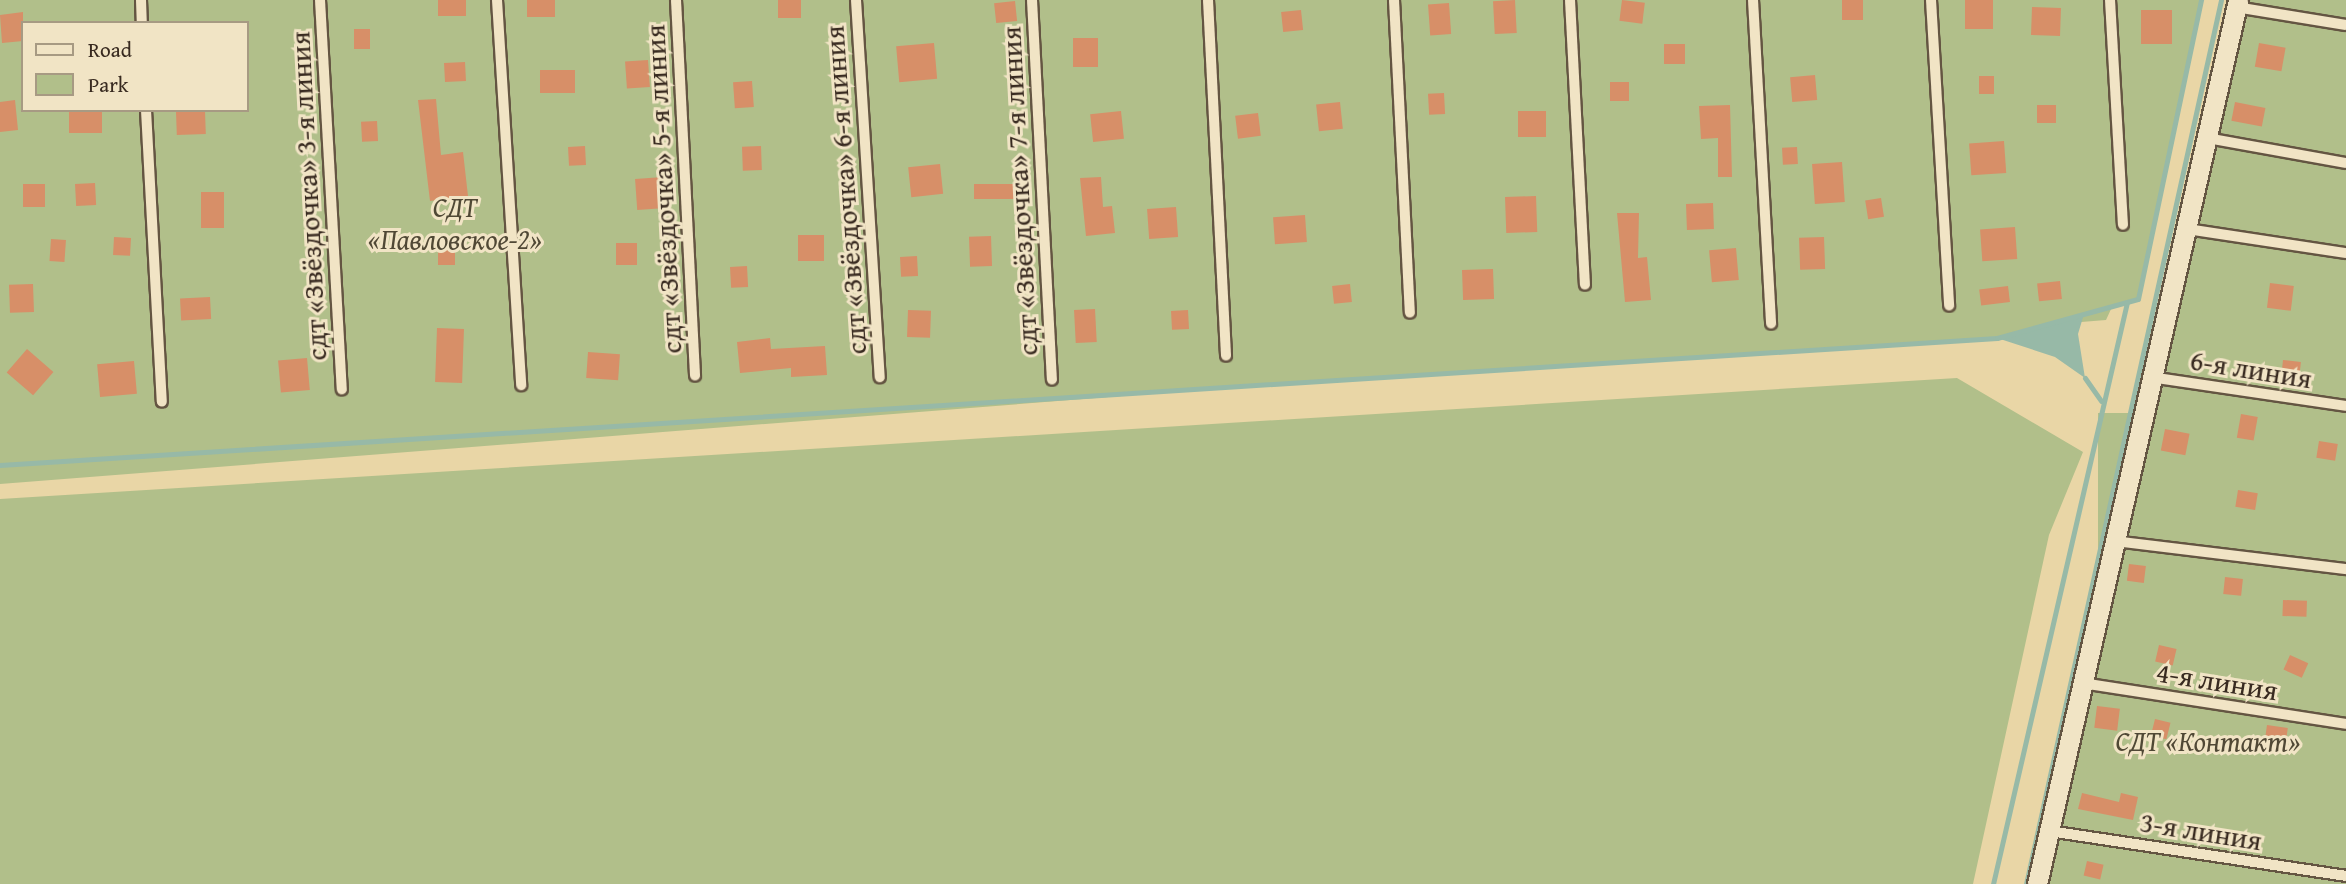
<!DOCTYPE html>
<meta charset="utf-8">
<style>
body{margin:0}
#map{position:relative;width:2346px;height:884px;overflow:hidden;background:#e9d6a6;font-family:"Gentium Book Plus",serif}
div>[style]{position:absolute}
.green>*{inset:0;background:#b1bf8a;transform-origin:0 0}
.water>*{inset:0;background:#97b9a7}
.stream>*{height:5px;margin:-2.5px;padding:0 2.5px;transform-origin:2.5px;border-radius:2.5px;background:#97b9a7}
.building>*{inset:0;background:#d78f68;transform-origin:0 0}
.roads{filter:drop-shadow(2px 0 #645542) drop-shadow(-2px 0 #645542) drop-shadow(0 2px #645542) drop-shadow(0 -2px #645542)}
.lane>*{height:10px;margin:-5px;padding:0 5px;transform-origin:5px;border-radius:5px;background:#f1e4c5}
.street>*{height:19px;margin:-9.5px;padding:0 9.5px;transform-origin:9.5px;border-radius:9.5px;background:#f1e4c5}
span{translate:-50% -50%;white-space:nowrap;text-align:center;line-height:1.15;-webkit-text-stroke:6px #f1e4c5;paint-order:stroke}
.street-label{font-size:28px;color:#382a20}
.park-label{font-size:28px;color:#504835;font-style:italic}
.legend{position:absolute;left:21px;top:21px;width:228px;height:91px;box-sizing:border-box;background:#f1e4c5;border:2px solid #a79a83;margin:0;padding:9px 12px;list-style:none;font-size:21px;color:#382a20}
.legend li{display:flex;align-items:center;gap:14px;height:35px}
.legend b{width:35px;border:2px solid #a79a83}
</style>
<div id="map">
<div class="green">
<i style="clip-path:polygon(evenodd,0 0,2201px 0,2138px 299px,2112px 307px,2106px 320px,2044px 325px,1997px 338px,1300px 382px,0 484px,0 0,23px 23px,247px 23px,247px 110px,23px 110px,23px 23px)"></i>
<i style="clip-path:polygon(2227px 0,2346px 0,2346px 884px,2036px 884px)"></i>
<i style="clip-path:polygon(1957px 378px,2083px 452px,2049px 535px,1973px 884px,0 884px,0 499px)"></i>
<i style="left:2098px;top:413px;width:31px;height:483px"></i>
</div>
<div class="water">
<i style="clip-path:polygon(2084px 314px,2078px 334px,2085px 378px,2055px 357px,1997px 338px)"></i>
</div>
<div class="stream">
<i style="left:2085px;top:378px;width:28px;rotate:55deg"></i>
<i style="left:0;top:465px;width:2001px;rotate:-3.64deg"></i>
<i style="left:1997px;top:338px;width:146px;rotate:-15.5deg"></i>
<i style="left:2138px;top:299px;width:306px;rotate:-78.1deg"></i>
<i style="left:1993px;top:884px;width:597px;rotate:-77.03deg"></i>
<i style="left:2026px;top:884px;width:905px;rotate:-77.56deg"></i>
</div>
<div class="building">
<i style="left:438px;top:0;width:28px;height:16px"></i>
<i style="left:527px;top:0;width:28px;height:17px"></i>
<i style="left:778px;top:0;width:23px;height:18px"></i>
<i style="left:1515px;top:0;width:33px;height:22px;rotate:87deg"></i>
<i style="left:1622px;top:0;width:23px;height:21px;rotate:7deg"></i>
<i style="left:1842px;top:0;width:21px;height:20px"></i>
<i style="left:1965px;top:0;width:28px;height:29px"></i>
<i style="left:1015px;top:1px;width:20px;height:21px;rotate:84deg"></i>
<i style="left:1449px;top:3px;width:31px;height:21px;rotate:86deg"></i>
<i style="left:2032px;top:7px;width:29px;height:28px;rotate:2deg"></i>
<i style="left:1301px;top:10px;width:20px;height:20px;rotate:84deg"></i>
<i style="left:2141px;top:10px;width:31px;height:34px"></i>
<i style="clip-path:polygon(23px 12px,23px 41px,2px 43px,0 15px)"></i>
<i style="left:354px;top:29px;width:16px;height:20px"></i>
<i style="left:1098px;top:38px;width:29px;height:25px;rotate:90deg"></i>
<i style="left:934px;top:43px;width:36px;height:38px;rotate:85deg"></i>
<i style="left:2259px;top:43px;width:27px;height:24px;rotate:10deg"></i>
<i style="left:1664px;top:44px;width:21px;height:20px"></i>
<i style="left:648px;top:60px;width:27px;height:23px;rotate:86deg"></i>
<i style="left:465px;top:62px;width:19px;height:21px;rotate:87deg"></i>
<i style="left:540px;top:70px;width:35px;height:23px"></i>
<i style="left:1815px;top:75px;width:25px;height:25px;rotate:85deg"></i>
<i style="left:1979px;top:76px;width:15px;height:18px"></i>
<i style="left:752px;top:81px;width:26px;height:19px;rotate:86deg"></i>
<i style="left:1610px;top:82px;width:19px;height:19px"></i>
<i style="left:1444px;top:93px;width:21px;height:16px;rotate:87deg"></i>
<i style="clip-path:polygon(436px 99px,441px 155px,463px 152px,468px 196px,430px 201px,418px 100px)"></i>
<i style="clip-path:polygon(15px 100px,18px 130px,0 132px,0 102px)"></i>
<i style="left:1340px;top:102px;width:27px;height:24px;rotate:84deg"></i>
<i style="left:2235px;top:102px;width:31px;height:19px;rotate:11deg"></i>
<i style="clip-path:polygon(1730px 105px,1732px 177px,1718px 177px,1718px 138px,1701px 139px,1699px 106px)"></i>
<i style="left:2037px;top:105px;width:19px;height:18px"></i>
<i style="left:69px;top:110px;width:33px;height:23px"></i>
<i style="left:205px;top:111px;width:23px;height:29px;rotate:88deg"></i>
<i style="left:1121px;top:111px;width:28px;height:31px;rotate:84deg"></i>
<i style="left:1518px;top:111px;width:28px;height:26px"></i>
<i style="left:1258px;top:113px;width:23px;height:23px;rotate:83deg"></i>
<i style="left:377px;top:121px;width:20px;height:16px;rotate:87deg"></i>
<i style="left:2004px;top:141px;width:32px;height:35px;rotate:86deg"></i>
<i style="left:585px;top:146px;width:19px;height:17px;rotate:87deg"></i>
<i style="left:761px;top:146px;width:24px;height:19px;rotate:88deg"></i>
<i style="left:1797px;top:147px;width:17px;height:15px;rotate:87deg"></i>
<i style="left:1842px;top:162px;width:40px;height:30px;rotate:86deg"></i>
<i style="left:940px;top:164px;width:30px;height:32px;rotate:84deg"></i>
<i style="left:663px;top:177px;width:31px;height:28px;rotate:86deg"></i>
<i style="clip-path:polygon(1101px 177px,1103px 207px,1112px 206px,1115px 233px,1086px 236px,1080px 178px)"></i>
<i style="left:95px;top:183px;width:22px;height:20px;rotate:87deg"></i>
<i style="left:23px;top:184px;width:22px;height:23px"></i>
<i style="left:1020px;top:184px;width:15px;height:46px;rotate:90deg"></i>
<i style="left:201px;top:192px;width:23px;height:36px"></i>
<i style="left:1536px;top:196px;width:36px;height:31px;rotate:88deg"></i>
<i style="left:1881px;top:198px;width:19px;height:16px;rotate:81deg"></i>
<i style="left:1713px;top:203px;width:26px;height:27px;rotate:88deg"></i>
<i style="left:1176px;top:207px;width:30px;height:29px;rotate:86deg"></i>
<i style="clip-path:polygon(1617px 213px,1639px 213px,1638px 258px,1647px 257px,1651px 300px,1625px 302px)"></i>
<i style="left:1305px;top:215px;width:27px;height:32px;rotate:86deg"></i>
<i style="left:2015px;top:227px;width:32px;height:35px;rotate:86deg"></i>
<i style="left:798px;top:235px;width:26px;height:26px"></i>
<i style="left:991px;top:236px;width:30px;height:22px;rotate:88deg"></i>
<i style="left:114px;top:237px;width:17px;height:18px;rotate:3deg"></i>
<i style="left:1824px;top:237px;width:32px;height:25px;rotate:88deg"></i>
<i style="left:51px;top:239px;width:15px;height:22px;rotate:4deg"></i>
<i style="left:438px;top:242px;width:17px;height:23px"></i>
<i style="left:616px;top:243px;width:21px;height:22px"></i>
<i style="left:1736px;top:248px;width:32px;height:27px;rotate:85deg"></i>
<i style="left:917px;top:256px;width:20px;height:17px;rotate:87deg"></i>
<i style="left:747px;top:266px;width:21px;height:17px;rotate:87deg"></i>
<i style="left:1493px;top:269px;width:30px;height:31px;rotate:88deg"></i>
<i style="left:2060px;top:281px;width:18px;height:23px;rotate:84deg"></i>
<i style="left:2270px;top:283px;width:24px;height:25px;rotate:7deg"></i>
<i style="left:33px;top:284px;width:28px;height:24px;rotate:88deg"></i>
<i style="left:1350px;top:284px;width:18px;height:18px;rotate:84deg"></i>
<i style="left:2008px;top:286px;width:16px;height:29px;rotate:83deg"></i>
<i style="left:210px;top:297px;width:22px;height:30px;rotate:87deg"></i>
<i style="left:1095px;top:309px;width:33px;height:21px;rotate:87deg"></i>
<i style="left:908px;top:310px;width:23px;height:27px;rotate:2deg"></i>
<i style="left:1188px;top:310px;width:19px;height:17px;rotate:87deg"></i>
<i style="left:437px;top:328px;width:27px;height:54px;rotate:2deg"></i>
<i style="clip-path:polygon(770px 338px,771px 349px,825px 346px,827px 375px,791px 377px,791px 368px,740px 373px,737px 342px)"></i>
<i style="left:27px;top:349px;width:35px;height:31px;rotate:41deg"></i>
<i style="left:588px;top:352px;width:32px;height:26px;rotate:4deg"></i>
<i style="left:307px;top:358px;width:32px;height:29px;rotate:85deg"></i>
<i style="left:2283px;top:360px;width:18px;height:21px;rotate:6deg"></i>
<i style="left:134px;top:361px;width:33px;height:37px;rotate:85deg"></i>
<i style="left:2241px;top:414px;width:17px;height:24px;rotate:10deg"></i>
<i style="left:2165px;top:429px;width:25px;height:22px;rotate:11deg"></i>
<i style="left:2319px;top:441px;width:19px;height:17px;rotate:9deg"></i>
<i style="left:2238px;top:490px;width:20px;height:17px;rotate:9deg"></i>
<i style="left:2129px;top:564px;width:17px;height:17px;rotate:7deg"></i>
<i style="left:2225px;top:577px;width:18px;height:17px;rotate:6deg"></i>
<i style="left:2283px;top:600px;width:24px;height:16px;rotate:2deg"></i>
<i style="left:2159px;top:645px;width:18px;height:17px;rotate:13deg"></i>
<i style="left:2290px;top:655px;width:20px;height:16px;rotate:24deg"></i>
<i style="left:2097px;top:706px;width:23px;height:22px;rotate:7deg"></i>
<i style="left:2155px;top:719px;width:16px;height:17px;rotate:14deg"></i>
<i style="left:2267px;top:725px;width:21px;height:16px;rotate:8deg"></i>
<i style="clip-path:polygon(2082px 793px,2119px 802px,2121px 793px,2138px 797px,2133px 820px,2078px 809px)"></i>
<i style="left:2087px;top:861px;width:17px;height:15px;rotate:13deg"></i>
</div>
<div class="roads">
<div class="lane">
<i style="left:141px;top:0;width:23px;rotate:88deg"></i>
<i style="left:320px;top:0;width:390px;rotate:86.8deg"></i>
<i style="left:497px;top:0;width:386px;rotate:86.4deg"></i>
<i style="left:676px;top:0;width:376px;rotate:87.1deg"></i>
<i style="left:856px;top:0;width:378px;rotate:86.4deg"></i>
<i style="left:1032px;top:0;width:380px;rotate:87deg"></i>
<i style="left:1208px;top:0;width:356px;rotate:87.1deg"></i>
<i style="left:1394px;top:0;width:313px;rotate:87.1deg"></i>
<i style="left:1570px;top:0;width:285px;rotate:87deg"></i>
<i style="left:1753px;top:0;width:324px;rotate:86.8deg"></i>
<i style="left:1931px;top:0;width:306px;rotate:86.6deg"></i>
<i style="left:2110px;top:0;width:225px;rotate:86.7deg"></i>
<i style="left:2236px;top:7px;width:111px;rotate:9.3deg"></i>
<i style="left:146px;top:110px;width:292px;rotate:86.9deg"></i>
<i style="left:2207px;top:138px;width:141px;rotate:10.2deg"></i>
<i style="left:2187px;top:229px;width:161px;rotate:8.6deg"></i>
<i style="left:2150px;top:377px;width:198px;rotate:8.4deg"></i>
<i style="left:2114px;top:541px;width:234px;rotate:6.9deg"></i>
<i style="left:2082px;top:683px;width:267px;rotate:8.8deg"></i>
<i style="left:2049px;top:831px;width:300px;rotate:8.6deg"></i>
</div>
<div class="street">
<i style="left:2037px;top:884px;width:907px;rotate:-77.19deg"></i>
</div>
</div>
<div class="street-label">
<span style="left:663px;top:189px;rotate:-93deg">сдт «Звёздочка» 5-я линия</span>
<span style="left:845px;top:190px;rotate:-94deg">сдт «Звёздочка» 6-я линия</span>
<span style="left:1019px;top:191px;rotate:-93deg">сдт «Звёздочка» 7-я линия</span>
<span style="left:308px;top:196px;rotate:-93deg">сдт «Звёздочка» 3-я линия</span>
<span style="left:2251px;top:369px;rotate:9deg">6-я линия</span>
<span style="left:2217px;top:681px;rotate:9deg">4-я линия</span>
<span style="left:2201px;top:831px;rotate:9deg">3-я линия</span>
</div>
<div class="park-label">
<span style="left:455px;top:223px">СДТ<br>«Павловское-2»</span>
<span style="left:2208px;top:741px">СДТ «Контакт»</span>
</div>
<ul class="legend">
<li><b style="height:9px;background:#f1e4c5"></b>Road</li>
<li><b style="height:19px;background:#b1bf8a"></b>Park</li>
</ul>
</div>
